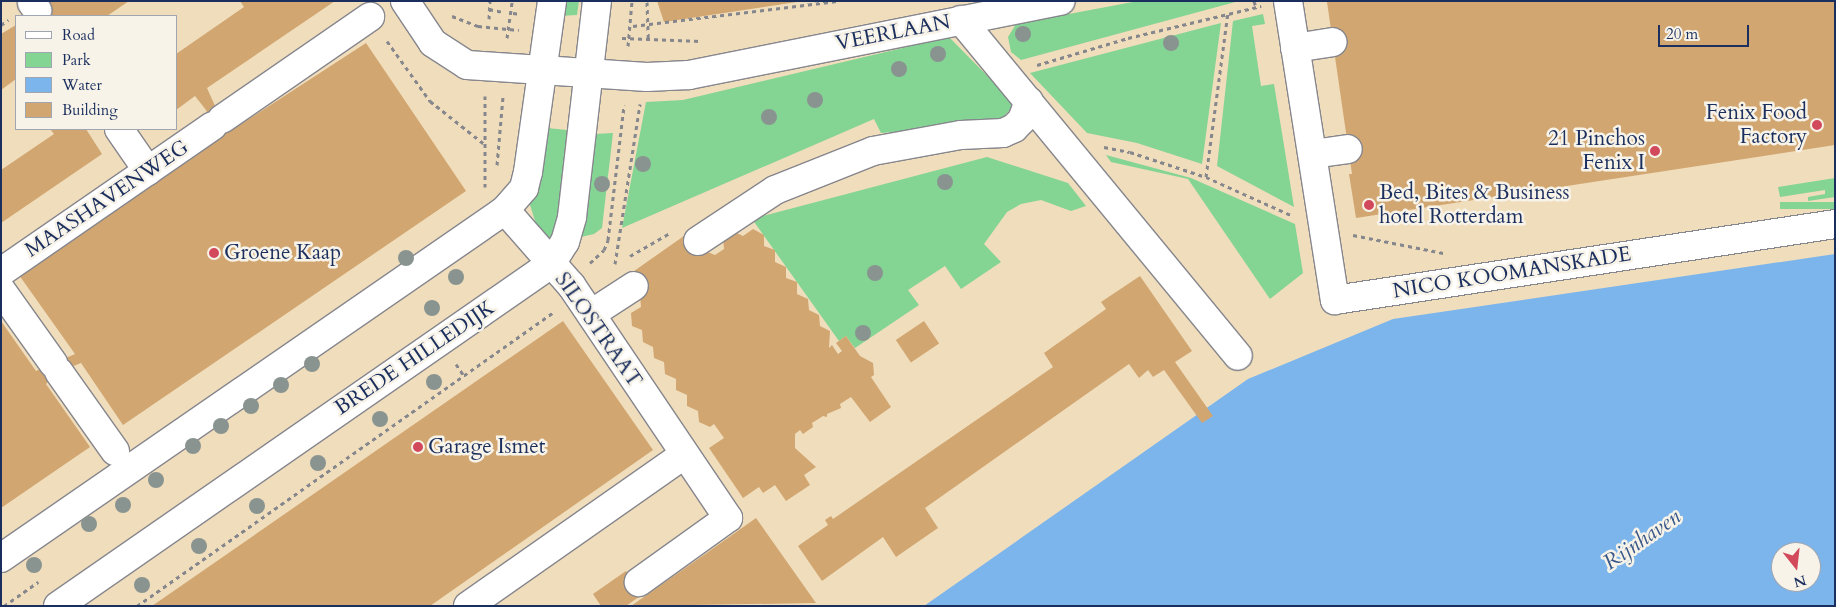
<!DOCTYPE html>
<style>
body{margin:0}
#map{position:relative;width:1836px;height:607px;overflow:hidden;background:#f0ddbc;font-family:Cardo,serif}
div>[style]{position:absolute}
.green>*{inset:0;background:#84d494;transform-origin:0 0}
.water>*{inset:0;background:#7cb5ec}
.building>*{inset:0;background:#d1a671;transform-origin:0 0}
.path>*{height:3px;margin-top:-1.5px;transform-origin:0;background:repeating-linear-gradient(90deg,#86868d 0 4px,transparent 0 8px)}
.roads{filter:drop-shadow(1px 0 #86868d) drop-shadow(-1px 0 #86868d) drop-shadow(0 1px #86868d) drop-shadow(0 -1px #86868d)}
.minor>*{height:28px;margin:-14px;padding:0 14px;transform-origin:14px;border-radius:14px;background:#fff}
.trees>*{width:16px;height:16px;margin:-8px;border-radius:50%;background:#899490}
.dots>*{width:14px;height:14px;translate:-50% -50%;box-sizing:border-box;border:2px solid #f7f3e8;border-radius:50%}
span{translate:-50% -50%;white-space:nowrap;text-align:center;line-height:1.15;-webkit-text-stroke:5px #f7f3e8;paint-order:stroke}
.street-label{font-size:21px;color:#1b2f5e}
.poi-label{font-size:21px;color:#1b2f5e}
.right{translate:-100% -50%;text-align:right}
.left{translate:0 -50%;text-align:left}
.water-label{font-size:22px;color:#385789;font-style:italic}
.frame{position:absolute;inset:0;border:2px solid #1b2f5e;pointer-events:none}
.legend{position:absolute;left:15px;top:15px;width:162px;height:115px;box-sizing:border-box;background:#f7f3e8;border:1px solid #9fa5b1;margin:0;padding:6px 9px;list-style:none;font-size:15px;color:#1b2f5e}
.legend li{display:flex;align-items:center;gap:10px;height:25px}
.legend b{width:25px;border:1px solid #9fa5b1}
.north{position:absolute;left:1771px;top:542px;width:50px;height:50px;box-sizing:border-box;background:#f7f3e8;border:1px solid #9fa5b1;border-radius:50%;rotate:164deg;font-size:14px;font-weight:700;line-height:20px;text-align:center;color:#1b2f5e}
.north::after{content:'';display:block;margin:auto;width:18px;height:22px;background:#d1495b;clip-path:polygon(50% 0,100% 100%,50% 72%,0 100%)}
.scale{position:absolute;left:1658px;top:25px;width:91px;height:22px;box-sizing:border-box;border:2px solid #1b2f5e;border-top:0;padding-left:6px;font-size:15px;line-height:18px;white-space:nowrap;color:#1b2f5e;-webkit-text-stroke:4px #f7f3e8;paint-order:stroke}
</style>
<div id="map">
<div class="green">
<i style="clip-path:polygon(560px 1px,579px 1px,577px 15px,558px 16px)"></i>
<i style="clip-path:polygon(1138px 1px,1239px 1px,1021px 60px,1011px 52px,1008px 37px,1016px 24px)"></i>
<i style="clip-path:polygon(1263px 14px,1265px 24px,1252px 26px,1261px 86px,1274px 84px,1294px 207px,1217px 166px,1233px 21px)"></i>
<i style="clip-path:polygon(1221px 23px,1202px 164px,1137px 143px,1087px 133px,1030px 73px)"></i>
<i style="clip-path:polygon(949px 37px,1015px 104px,997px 124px,881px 133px,874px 119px,622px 228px,646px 102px,683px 100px)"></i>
<i style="clip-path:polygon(547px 128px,567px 130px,565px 190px,553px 238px,548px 239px,538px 230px,530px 205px)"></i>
<i style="clip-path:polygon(613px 133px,602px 228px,594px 234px,581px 237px,594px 134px)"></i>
<i style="clip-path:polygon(1106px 155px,1191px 178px,1295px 224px,1303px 273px,1270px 299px,1188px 179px,1111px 162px)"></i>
<i style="clip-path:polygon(987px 157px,1068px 183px,1086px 206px,1071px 211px,1041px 200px,1021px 204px,1007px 212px,984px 244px,1001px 262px,961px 289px,945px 266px,908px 290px,919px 305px,855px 348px,846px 336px,839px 341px,752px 219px)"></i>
<i style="clip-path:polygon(1835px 178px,1835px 197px,1808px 201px,1808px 197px,1825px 194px,1825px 190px,1780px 197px,1778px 187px)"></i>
<i style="left:1835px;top:202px;width:7px;height:55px;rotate:90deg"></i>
</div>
<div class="water">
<i style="clip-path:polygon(evenodd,1835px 254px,1835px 606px,924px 606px,1248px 379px,1393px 319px,1835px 254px,1781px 552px,1811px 552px,1811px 582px,1781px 582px,1781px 552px)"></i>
</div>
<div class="building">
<i style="clip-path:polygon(50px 1px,129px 1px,107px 16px,29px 16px)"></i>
<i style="clip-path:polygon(240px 1px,335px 1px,207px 88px,220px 117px,232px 130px,366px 43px,466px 191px,123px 425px,81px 363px,56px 373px,46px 384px,90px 447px,1px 508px,1px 321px,36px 371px,75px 354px,19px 275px,218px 139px,206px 110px,195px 96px,176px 110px,176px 54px,244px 7px)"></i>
<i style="clip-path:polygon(657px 1px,797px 1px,797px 2px,664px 22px)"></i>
<i style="clip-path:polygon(1835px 1px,1835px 145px,1356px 218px,1349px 174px,1352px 174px,1327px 2px)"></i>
<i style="clip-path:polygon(16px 25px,16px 79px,1px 90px,1px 34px)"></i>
<i style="clip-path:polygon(50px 129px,86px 129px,102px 154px,1px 223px,1px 170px,54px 134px)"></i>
<i style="clip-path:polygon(753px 229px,764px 235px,764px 246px,775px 250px,775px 262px,786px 267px,786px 278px,797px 282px,797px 294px,808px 299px,809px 310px,819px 315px,820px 326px,830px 331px,829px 348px,832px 345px,838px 354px,842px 351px,836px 343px,846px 336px,860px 356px,873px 363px,874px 375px,871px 377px,891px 407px,870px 422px,851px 397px,840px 404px,841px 408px,827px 414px,827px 417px,823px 416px,812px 423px,813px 427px,803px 434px,800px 430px,795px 434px,795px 448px,816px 467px,804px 475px,810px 485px,786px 501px,775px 485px,763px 493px,759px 487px,743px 498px,709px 448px,724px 438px,714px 424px,710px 427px,699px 422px,698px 411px,687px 406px,687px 395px,676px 390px,676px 379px,665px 374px,664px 362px,654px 358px,653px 347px,643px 342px,642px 330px,632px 326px,631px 313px,641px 307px,640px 295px,627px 276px,691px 231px,705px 251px,715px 255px,724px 249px,723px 238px,733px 231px,743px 236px)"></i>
<i style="clip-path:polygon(1140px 276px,1192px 351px,1175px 362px,1213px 416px,1202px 423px,1164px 370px,1153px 377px,1148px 370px,1139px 378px,1129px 364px,925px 508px,938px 528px,896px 557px,883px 537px,822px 581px,798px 546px,828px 525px,825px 520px,831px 516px,833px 519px,1053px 367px,1044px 353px,1106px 309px,1101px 302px)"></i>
<i style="clip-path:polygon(563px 321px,653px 450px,430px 606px,152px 606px)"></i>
<i style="left:924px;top:321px;width:27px;height:34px;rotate:56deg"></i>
<i style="clip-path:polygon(756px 518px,816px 603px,631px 606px,701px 557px)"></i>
<i style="clip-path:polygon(626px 571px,643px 594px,626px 606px,601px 606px,593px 594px)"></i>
</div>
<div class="path">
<i style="left:1254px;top:1px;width:6px;rotate:72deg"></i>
<i style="left:647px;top:2px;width:37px;rotate:88deg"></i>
<i style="left:489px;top:9px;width:14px;rotate:12deg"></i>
<i style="left:513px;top:13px;width:8px;rotate:7deg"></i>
<i style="left:452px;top:16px;width:28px;rotate:21deg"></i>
<i style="left:478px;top:26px;width:41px;rotate:5.6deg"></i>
<i style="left:489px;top:19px;width:18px;rotate:-87deg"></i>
<i style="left:1px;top:25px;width:9px;rotate:-36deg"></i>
<i style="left:633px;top:26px;width:206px;rotate:-7deg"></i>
<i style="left:507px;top:38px;width:37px;rotate:-82deg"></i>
<i style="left:622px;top:38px;width:79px;rotate:2.2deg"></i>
<i style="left:387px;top:41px;width:74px;rotate:54.4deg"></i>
<i style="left:430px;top:101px;width:68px;rotate:38.4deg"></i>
<i style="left:628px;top:46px;width:45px;rotate:-84.9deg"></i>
<i style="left:1037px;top:65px;width:95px;rotate:-16.5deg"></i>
<i style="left:1128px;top:38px;width:137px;rotate:-13.5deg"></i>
<i style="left:1104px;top:147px;width:26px;rotate:11deg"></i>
<i style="left:1130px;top:152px;width:80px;rotate:18.2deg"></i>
<i style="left:1206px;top:177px;width:95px;rotate:24.1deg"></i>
<i style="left:497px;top:165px;width:69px;rotate:-85deg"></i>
<i style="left:1206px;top:177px;width:165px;rotate:-82.4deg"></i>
<i style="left:485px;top:187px;width:91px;rotate:-90deg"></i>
<i style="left:1353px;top:235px;width:92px;rotate:11.3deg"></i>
<i style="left:630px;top:256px;width:46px;rotate:-29.9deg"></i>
<i style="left:590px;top:263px;width:19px;rotate:-43deg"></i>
<i style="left:604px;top:250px;width:11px;rotate:-68deg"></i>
<i style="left:608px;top:240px;width:136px;rotate:-83.2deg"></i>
<i style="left:615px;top:264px;width:162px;rotate:-81.1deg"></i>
<i style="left:456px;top:364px;width:14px;rotate:56deg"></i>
<i style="left:4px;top:606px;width:42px;rotate:-35.2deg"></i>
<i style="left:137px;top:606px;width:510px;rotate:-35.19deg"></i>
</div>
<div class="roads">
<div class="minor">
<i style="left:405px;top:1px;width:50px;rotate:56.3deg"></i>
<i style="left:433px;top:43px;width:40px;rotate:32.9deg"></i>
<i style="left:467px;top:65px;width:180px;rotate:3.8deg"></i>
<i style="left:647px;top:77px;width:42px;rotate:-2.7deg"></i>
<i style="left:689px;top:75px;width:379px;rotate:-11.3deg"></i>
<i style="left:1288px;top:1px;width:303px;rotate:81.1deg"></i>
<i style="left:1335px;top:300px;width:506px;rotate:-8.64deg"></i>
<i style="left:32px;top:3px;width:9px;rotate:54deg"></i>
<i style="left:961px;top:20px;width:435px;rotate:50.5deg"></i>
<i style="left:1295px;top:48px;width:38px;rotate:-9deg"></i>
<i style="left:222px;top:119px;width:180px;rotate:-34.6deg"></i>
<i style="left:119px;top:129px;width:51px;rotate:55.4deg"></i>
<i style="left:1313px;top:154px;width:35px;rotate:-8deg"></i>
<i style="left:505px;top:210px;width:100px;rotate:48.7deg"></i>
<i style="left:571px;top:285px;width:281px;rotate:56deg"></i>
<i style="left:728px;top:518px;width:110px;rotate:144.3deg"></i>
<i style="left:698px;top:241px;width:92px;rotate:-33.5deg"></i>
<i style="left:775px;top:190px;width:105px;rotate:-21.7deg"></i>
<i style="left:873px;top:151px;width:89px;rotate:-10.3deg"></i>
<i style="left:961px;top:135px;width:42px;rotate:-2.7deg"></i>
<i style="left:1003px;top:133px;width:12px;rotate:-24deg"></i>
<i style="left:1014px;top:128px;width:11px;rotate:-45deg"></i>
<i style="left:1022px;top:120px;width:20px;rotate:-70deg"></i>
<i style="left:1px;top:272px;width:257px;rotate:-34.6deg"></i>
<i style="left:1px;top:290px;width:90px;rotate:54.5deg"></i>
<i style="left:591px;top:314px;width:51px;rotate:-33.1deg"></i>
<i style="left:59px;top:372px;width:97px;rotate:54.7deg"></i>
<i style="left:1px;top:558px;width:612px;rotate:-34.62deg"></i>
<i style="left:505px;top:210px;width:29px;rotate:-49deg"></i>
<i style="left:524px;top:188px;width:16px;rotate:-76deg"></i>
<i style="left:528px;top:172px;width:173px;rotate:-82deg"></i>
<i style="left:58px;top:606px;width:600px;rotate:-34.75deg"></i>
<i style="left:551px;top:264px;width:26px;rotate:-58deg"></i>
<i style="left:565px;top:242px;width:26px;rotate:-74deg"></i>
<i style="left:572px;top:217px;width:217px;rotate:-83.4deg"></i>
<i style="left:468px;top:606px;width:264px;rotate:-35deg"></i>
</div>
</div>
<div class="trees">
<i style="left:1023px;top:34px"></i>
<i style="left:1171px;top:43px"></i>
<i style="left:938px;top:54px"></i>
<i style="left:899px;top:69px"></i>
<i style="left:815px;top:100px"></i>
<i style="left:769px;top:117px"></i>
<i style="left:643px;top:164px"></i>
<i style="left:945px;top:182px"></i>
<i style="left:602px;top:184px"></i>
<i style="left:406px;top:258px"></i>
<i style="left:875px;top:273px"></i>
<i style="left:456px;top:277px"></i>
<i style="left:432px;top:308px"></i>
<i style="left:863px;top:333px"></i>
<i style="left:312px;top:364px"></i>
<i style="left:434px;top:382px"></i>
<i style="left:281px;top:385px"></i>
<i style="left:251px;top:406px"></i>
<i style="left:380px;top:419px"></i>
<i style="left:221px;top:426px"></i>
<i style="left:193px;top:446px"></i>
<i style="left:318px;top:463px"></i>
<i style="left:156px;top:480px"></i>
<i style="left:123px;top:505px"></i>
<i style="left:257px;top:506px"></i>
<i style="left:89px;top:524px"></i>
<i style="left:199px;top:546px"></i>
<i style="left:34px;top:565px"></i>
<i style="left:142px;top:585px"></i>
</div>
<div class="dots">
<i style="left:1817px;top:125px;background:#d1495b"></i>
<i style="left:1655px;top:151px;background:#d1495b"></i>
<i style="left:1369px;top:205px;background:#d1495b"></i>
<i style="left:214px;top:253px;background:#d1495b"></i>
<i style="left:418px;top:447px;background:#d1495b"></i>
</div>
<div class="street-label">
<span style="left:893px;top:33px;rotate:-11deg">VEERLAAN</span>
<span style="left:107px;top:199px;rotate:-34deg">MAASHAVENWEG</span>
<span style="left:1512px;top:273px;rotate:-9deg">NICO KOOMANSKADE</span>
<span style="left:598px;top:330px;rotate:55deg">SILOSTRAAT</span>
<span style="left:415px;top:358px;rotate:-34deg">BREDE HILLEDIJK</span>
</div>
<div class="poi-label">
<span class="right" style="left:1807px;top:125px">Fenix Food<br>Factory</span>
<span class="right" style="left:1645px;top:151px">21 Pinchos<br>Fenix I</span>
<span class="left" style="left:1379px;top:205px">Bed, Bites &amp; Business<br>hotel Rotterdam</span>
<span class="left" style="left:224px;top:253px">Groene Kaap</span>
<span class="left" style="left:428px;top:447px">Garage Ismet</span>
</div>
<div class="water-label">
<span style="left:1642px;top:540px;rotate:-35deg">Rijnhaven</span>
</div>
<div class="frame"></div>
<ul class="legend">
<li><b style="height:6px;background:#fff"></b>Road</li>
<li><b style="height:14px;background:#84d494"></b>Park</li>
<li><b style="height:14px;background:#7cb5ec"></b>Water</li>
<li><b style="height:14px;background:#d1a671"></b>Building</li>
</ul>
<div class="north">N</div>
<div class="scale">20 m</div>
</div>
